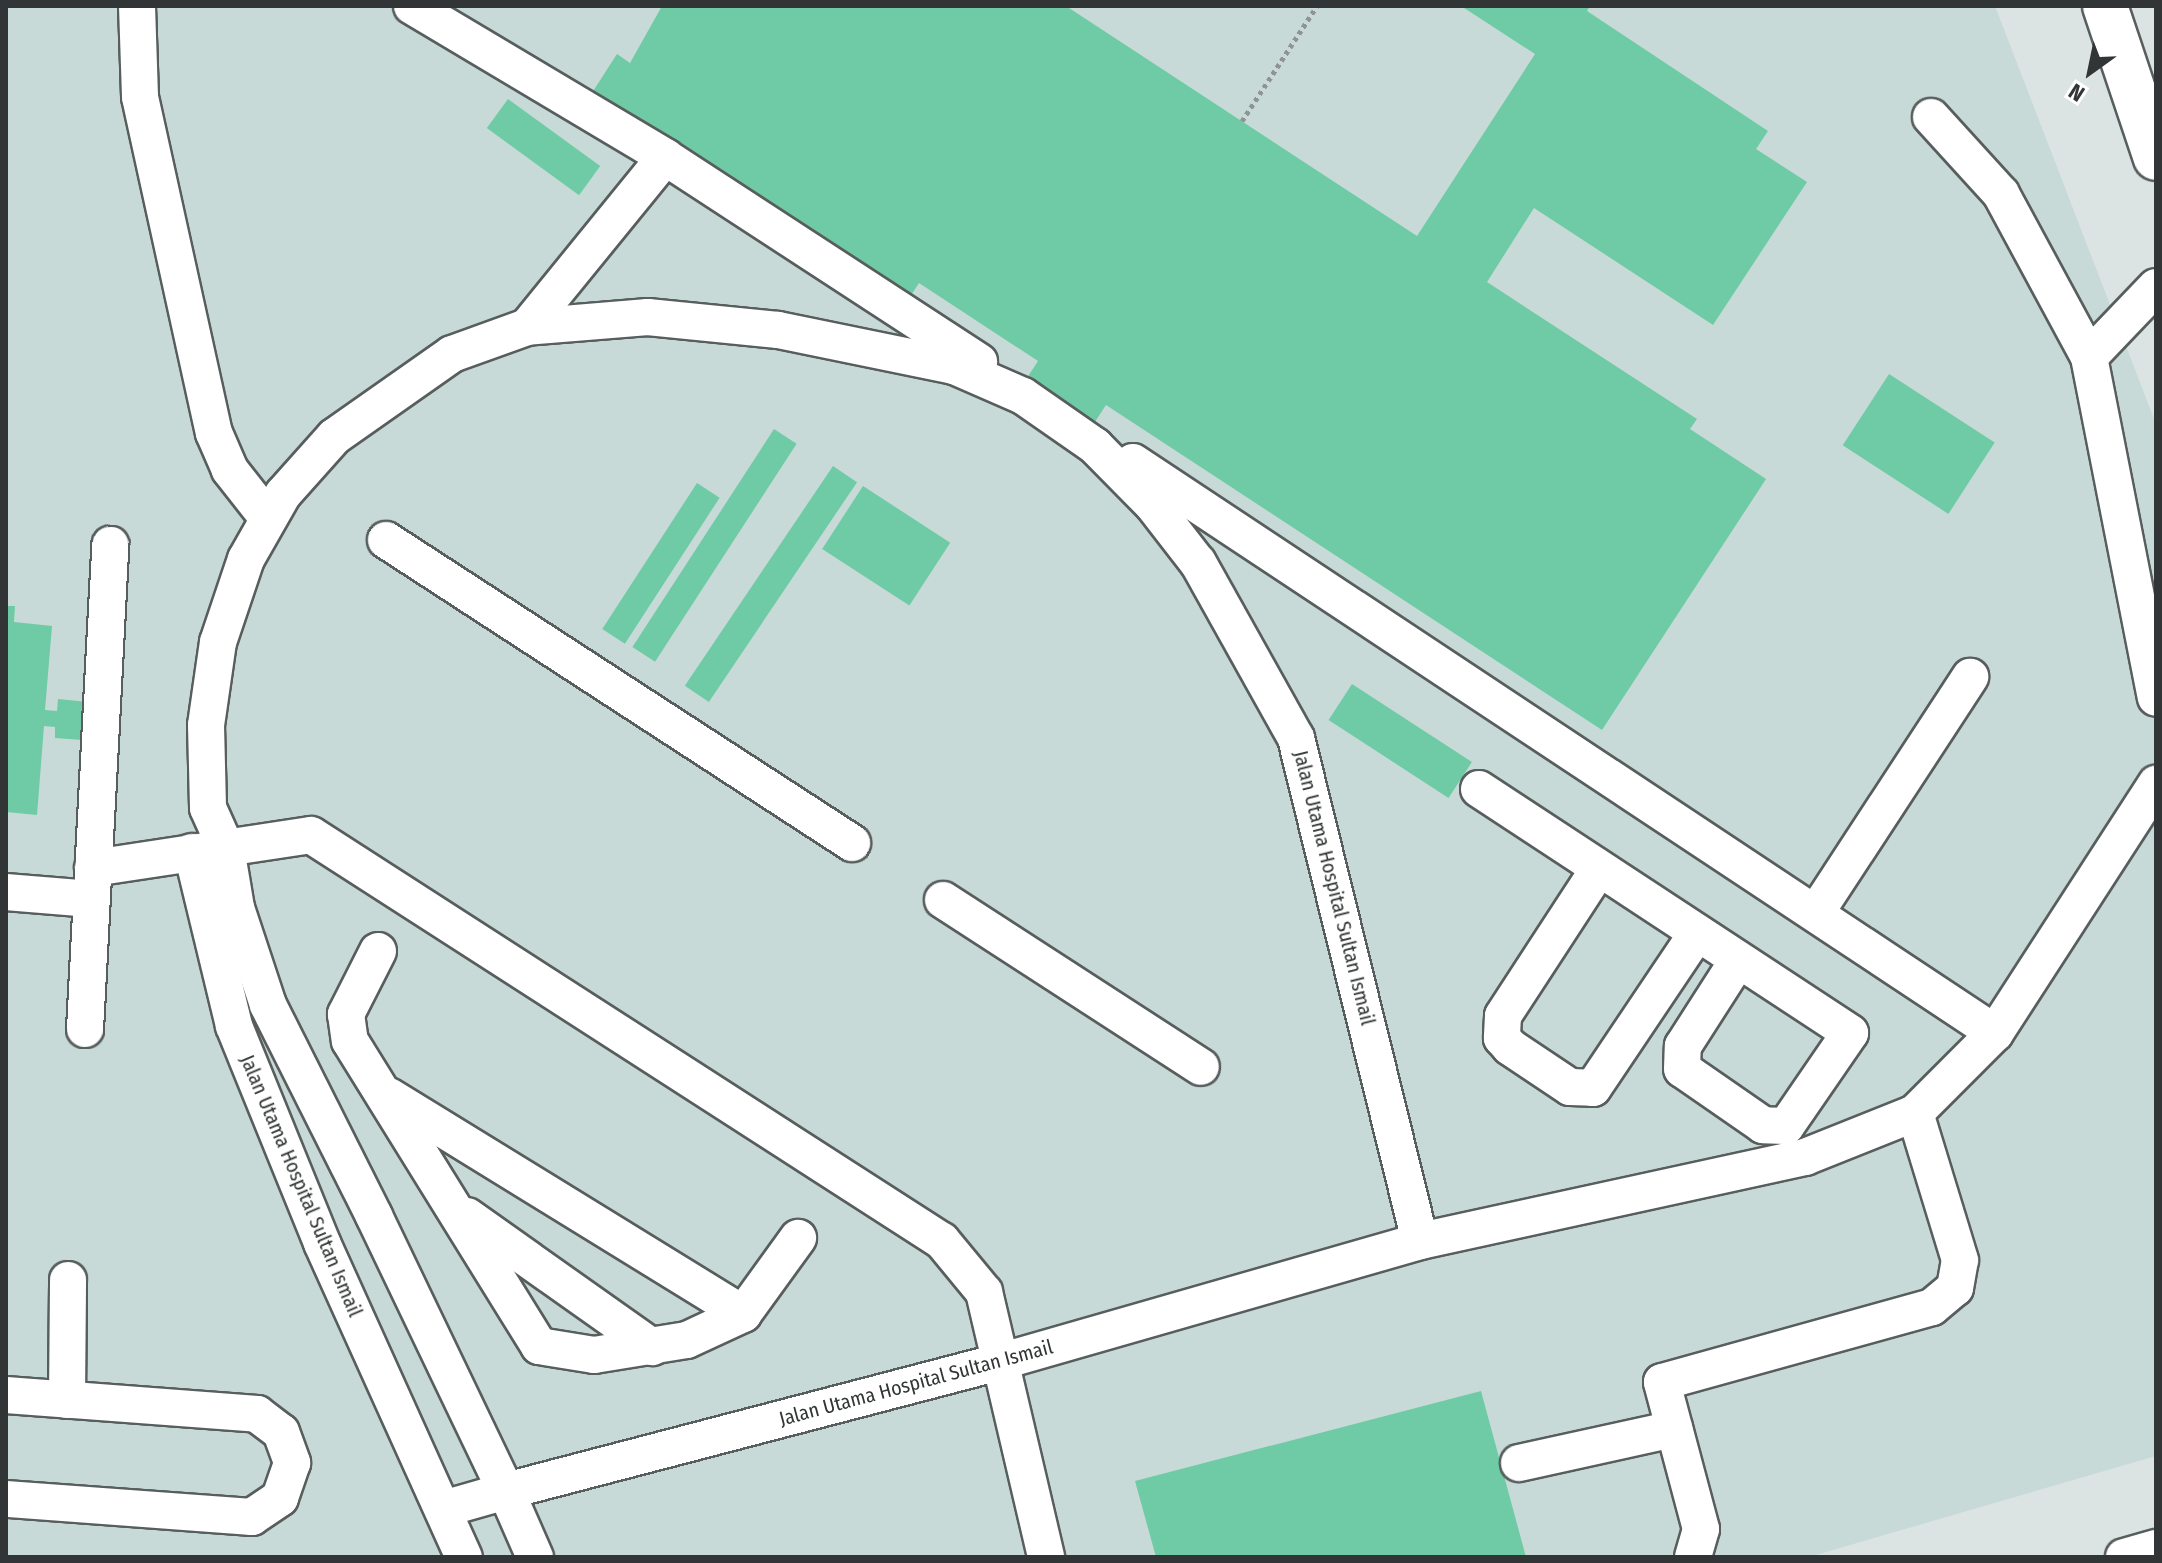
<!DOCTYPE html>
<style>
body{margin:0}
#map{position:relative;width:2162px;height:1563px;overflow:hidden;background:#dbe3e3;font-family:"Fira Sans Condensed",sans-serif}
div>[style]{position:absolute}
.built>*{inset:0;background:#c8dad8}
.building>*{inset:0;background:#6fcba5;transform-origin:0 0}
.path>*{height:5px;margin-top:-2.5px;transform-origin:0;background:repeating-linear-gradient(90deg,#8e9393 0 4px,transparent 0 8px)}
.roads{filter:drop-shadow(2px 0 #575e5d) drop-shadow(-2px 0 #575e5d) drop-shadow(0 2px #575e5d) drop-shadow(0 -2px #575e5d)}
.minor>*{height:36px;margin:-18px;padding:0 18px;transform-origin:18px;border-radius:18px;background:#fff}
.major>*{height:44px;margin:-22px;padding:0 22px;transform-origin:22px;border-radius:22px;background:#fff}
span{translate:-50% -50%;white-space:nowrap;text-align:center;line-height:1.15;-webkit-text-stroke:6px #fff;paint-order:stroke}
.street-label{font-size:20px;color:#323535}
.frame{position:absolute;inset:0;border:8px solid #323535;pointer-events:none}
.north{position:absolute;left:2050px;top:32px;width:80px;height:80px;-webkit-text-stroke:6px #fff;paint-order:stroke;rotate:213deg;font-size:22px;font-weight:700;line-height:32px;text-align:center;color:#323535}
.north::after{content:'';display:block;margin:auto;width:28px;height:36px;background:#323535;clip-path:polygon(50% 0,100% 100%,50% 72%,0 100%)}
</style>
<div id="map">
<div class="built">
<i style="clip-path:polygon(6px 6px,1995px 6px,2156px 424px,2156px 1456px,1809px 1557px,6px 1557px)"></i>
</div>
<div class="building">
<i style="clip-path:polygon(662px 6px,1066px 6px,1417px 236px,1535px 54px,1461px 6px,1590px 6px,1587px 11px,1768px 131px,1756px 149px,1807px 182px,1713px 325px,1534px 208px,1487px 282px,1697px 419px,1690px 429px,1766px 479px,1602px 730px,1106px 405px,1089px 431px,1021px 387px,1038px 361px,919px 283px,904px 306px,588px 99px,617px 54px,630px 63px)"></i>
<i style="left:508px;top:99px;width:114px;height:36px;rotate:36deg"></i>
<i style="left:1889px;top:374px;width:126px;height:85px;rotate:33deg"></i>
<i style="left:774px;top:429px;width:27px;height:260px;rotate:33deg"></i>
<i style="left:833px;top:466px;width:29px;height:265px;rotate:34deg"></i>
<i style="left:697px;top:483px;width:27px;height:174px;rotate:33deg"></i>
<i style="left:863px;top:486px;width:104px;height:75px;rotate:33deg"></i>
<i style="clip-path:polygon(6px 606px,15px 606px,14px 622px,52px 626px,45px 710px,57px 711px,58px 699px,99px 703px,96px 741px,55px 738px,55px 727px,44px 726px,37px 815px,6px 812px)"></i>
<i style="left:1352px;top:684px;width:143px;height:43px;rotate:33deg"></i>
<i style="clip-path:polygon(1481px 1391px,1526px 1557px,1156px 1557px,1135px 1481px)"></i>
</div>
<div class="path">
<i style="left:1242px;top:121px;width:137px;rotate:-56.9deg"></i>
</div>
<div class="roads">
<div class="minor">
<i style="left:137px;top:6px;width:91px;rotate:88.1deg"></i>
<i style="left:140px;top:97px;width:344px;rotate:77.6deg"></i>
<i style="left:214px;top:433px;width:40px;rotate:66.6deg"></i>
<i style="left:230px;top:470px;width:60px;rotate:51.8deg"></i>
<i style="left:412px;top:6px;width:295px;rotate:30.8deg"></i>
<i style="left:665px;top:157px;width:375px;rotate:33.1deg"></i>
<i style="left:1931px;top:117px;width:104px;rotate:47.7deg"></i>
<i style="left:2001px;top:194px;width:185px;rotate:61.6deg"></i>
<i style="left:2089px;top:357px;width:347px;rotate:78.9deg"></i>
<i style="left:527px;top:327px;width:219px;rotate:-50.9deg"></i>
<i style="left:2089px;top:357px;width:97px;rotate:-46.3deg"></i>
<i style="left:1133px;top:462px;width:1034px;rotate:33.52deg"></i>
<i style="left:386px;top:540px;width:556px;rotate:33.03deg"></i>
<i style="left:1479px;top:789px;width:444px;rotate:33.3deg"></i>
<i style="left:1850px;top:1033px;width:113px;rotate:124.5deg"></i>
<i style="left:1786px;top:1126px;width:23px;rotate:-178deg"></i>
<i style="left:1763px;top:1125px;width:98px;rotate:-145.3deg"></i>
<i style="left:1682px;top:1069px;width:23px;rotate:-88deg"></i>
<i style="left:1683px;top:1046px;width:100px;rotate:-57.3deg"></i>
<i style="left:192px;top:852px;width:179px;rotate:76.4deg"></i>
<i style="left:234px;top:1026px;width:234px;rotate:67.9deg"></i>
<i style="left:322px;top:1243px;width:345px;rotate:65.7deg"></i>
<i style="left:93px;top:868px;width:220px;rotate:-8.6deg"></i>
<i style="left:311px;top:835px;width:750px;rotate:32.76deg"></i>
<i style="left:942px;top:1241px;width:66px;rotate:50.5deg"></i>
<i style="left:984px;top:1292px;width:272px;rotate:76.8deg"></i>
<i style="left:1598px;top:870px;width:174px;rotate:123.1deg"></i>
<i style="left:1503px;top:1016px;width:22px;rotate:93deg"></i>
<i style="left:1502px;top:1038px;width:12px;rotate:48deg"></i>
<i style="left:1510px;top:1047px;width:72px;rotate:33.7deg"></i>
<i style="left:1570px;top:1087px;width:23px;rotate:2deg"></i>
<i style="left:1593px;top:1088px;width:184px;rotate:-56.1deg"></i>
<i style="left:6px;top:892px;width:86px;rotate:4.7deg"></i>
<i style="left:943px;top:900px;width:307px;rotate:32.9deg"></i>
<i style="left:1817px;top:911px;width:280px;rotate:-56.8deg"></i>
<i style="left:378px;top:951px;width:71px;rotate:116.9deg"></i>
<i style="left:346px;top:1014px;width:27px;rotate:82deg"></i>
<i style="left:350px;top:1041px;width:359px;rotate:58.2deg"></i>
<i style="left:539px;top:1346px;width:56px;rotate:9.3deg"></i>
<i style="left:594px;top:1355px;width:94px;rotate:-9.2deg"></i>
<i style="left:687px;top:1340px;width:62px;rotate:-24.9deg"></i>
<i style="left:743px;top:1314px;width:94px;rotate:-54.1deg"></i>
<i style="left:85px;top:1029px;width:485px;rotate:-87deg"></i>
<i style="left:389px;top:1096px;width:416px;rotate:31.6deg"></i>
<i style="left:467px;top:1216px;width:227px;rotate:35.3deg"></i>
<i style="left:1420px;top:1241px;width:394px;rotate:-12.3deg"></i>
<i style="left:1805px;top:1157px;width:118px;rotate:-21.8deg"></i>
<i style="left:1915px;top:1113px;width:113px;rotate:-45deg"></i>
<i style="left:1995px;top:1033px;width:297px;rotate:-57.1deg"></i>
<i style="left:6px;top:1395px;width:252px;rotate:4.3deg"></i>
<i style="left:257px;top:1414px;width:30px;rotate:37deg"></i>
<i style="left:281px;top:1432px;width:33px;rotate:70deg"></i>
<i style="left:292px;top:1463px;width:37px;rotate:109deg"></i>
<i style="left:280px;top:1498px;width:34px;rotate:146deg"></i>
<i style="left:252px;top:1517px;width:247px;rotate:-175.8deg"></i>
<i style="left:67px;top:1400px;width:120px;rotate:-89.5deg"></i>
<i style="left:1519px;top:1463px;width:159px;rotate:-12.4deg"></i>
<i style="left:443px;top:1509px;width:66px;rotate:-15.9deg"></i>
<i style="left:506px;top:1491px;width:510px;rotate:-14.66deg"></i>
<i style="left:999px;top:1362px;width:438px;rotate:-16deg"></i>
<i style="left:1420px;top:1241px;width:518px;rotate:-103.85deg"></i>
<i style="left:1296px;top:738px;width:201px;rotate:-119.2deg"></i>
<i style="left:1198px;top:563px;width:73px;rotate:-127.8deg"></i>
<i style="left:1153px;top:505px;width:83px;rotate:-134.5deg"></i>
<i style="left:1095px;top:446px;width:88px;rotate:-145.2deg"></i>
<i style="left:1023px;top:396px;width:75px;rotate:-156.5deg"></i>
<i style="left:954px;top:366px;width:180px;rotate:-168.4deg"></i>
<i style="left:778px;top:330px;width:131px;rotate:-174.3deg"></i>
<i style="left:648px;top:317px;width:121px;rotate:175.3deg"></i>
<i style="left:527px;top:327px;width:80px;rotate:160.2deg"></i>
<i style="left:452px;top:354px;width:144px;rotate:144.9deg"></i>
<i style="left:334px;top:437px;width:76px;rotate:131.8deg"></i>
<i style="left:283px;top:494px;width:75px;rotate:119.6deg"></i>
<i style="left:246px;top:559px;width:88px;rotate:108.6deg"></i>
<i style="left:218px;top:642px;width:84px;rotate:98.2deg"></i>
<i style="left:206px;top:725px;width:83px;rotate:88.6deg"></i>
<i style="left:208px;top:808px;width:44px;rotate:65.8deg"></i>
<i style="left:226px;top:848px;width:61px;rotate:80.5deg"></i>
<i style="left:236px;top:908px;width:102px;rotate:71.7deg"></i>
<i style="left:268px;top:1005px;width:236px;rotate:63.3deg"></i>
<i style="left:374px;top:1216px;width:305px;rotate:64.4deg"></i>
<i style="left:506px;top:1491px;width:72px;rotate:66.3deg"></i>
<i style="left:1693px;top:1557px;width:29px;rotate:-74deg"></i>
<i style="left:1701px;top:1529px;width:152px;rotate:-104.9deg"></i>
<i style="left:1662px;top:1382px;width:280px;rotate:-15.5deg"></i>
<i style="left:1932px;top:1307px;width:30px;rotate:-40deg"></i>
<i style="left:1955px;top:1288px;width:28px;rotate:-80deg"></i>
<i style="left:1960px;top:1260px;width:154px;rotate:-107deg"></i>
<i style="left:2124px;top:1557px;width:33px;rotate:-16deg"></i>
</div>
<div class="major">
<i style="left:2105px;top:6px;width:160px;rotate:71.5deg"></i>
</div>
</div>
<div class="street-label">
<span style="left:1334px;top:888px;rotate:76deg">Jalan Utama Hospital Sultan Ismail</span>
<span style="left:301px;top:1186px;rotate:67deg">Jalan Utama Hospital Sultan Ismail</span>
<span style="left:916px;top:1383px;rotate:-15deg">Jalan Utama Hospital Sultan Ismail</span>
</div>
<div class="frame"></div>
<div class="north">N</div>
</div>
